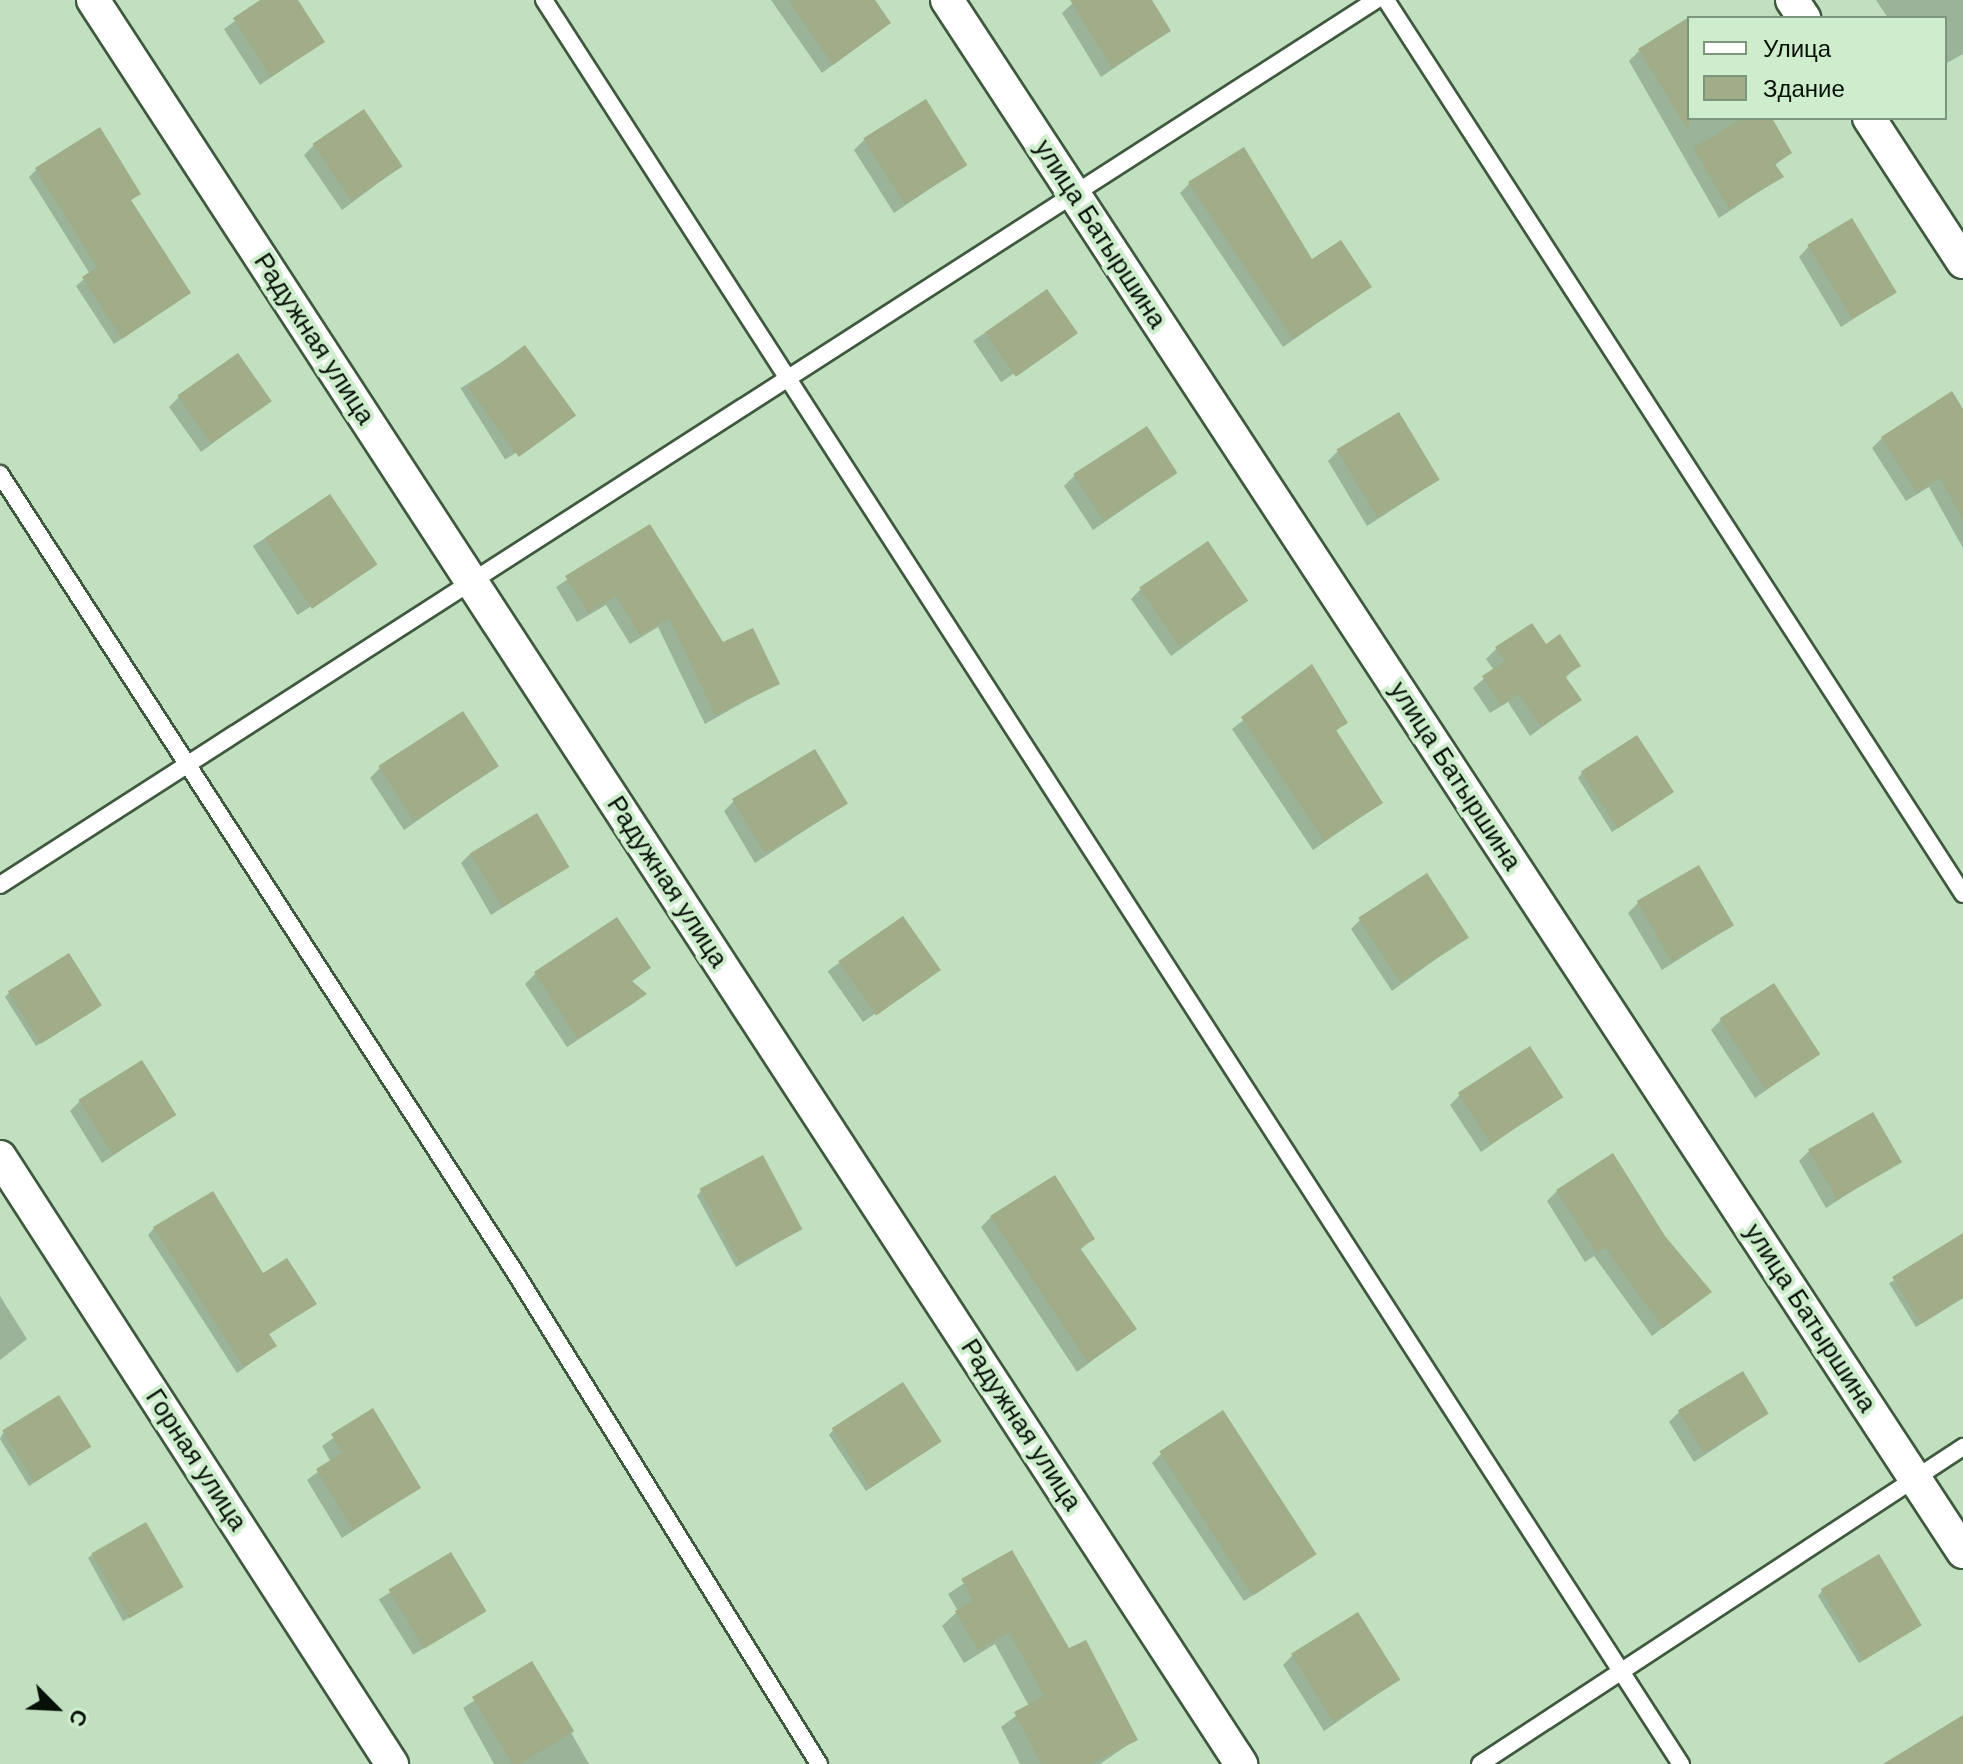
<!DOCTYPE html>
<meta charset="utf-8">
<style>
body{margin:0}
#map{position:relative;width:1963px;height:1764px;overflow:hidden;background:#c1e0c0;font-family:"DM Sans",sans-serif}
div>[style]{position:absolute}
.shadow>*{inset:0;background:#0003;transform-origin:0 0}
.building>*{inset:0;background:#a0ad88;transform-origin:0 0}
.roads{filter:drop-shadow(2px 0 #3f593e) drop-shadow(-2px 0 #3f593e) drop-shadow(0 2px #3f593e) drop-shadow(0 -2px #3f593e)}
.service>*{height:16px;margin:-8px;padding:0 8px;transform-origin:8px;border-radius:8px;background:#fff}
.minor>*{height:32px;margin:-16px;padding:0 16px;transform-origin:16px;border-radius:16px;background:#fff}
span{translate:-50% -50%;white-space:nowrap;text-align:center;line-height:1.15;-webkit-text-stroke:8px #ceedcd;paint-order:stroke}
.street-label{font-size:26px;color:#061006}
.legend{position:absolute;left:1687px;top:16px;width:260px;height:104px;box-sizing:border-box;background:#ceedcd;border:2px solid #7e957d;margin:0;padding:10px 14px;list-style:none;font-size:24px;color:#061006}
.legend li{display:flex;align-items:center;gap:16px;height:40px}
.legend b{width:40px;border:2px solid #7e957d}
.north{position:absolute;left:16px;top:1668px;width:80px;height:80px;-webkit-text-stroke:6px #ceedcd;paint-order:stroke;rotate:114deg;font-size:22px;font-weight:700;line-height:32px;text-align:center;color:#061006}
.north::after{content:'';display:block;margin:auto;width:28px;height:36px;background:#061006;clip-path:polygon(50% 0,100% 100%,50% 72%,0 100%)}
</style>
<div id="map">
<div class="shadow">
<i style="clip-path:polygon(263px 0,295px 0,322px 42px,260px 85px,224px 29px)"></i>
<i style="clip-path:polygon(771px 0,873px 0,889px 23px,822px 73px)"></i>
<i style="clip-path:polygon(1076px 0,1150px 0,1169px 31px,1101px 77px,1062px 13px)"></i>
<i style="clip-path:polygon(1876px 0,1963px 0,1963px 54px,1945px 64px,1945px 18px,1888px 18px)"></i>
<i style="clip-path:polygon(1639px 51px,1689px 118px,1770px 118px,1790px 153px,1774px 166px,1781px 177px,1719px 218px,1629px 61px)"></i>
<i style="clip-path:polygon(864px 140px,965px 165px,894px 213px,854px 150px)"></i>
<i style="clip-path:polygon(314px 145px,401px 166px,342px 210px,304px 155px)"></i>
<i style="clip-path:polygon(36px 170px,139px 193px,129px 202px,189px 293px,114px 344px,76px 286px,90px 274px,29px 177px)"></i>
<i style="clip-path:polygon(1190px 183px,1312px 261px,1369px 287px,1283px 347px,1180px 193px)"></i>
<i style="clip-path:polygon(1809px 246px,1894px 292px,1841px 327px,1799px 257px)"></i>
<i style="left:1047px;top:291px;width:50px;height:89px;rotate:56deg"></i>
<i style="left:525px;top:348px;width:84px;height:76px;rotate:58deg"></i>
<i style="clip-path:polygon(179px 397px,269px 401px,201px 452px,169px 407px)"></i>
<i style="clip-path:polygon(1963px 413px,1963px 548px,1929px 487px,1906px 501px,1872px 448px,1882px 438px)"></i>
<i style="clip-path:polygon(1338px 451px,1438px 480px,1367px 526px,1328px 461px)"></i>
<i style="clip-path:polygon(1176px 473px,1093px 530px,1064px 486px,1074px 476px)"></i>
<i style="left:330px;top:496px;width:82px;height:92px;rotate:57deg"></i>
<i style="clip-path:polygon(649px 527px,722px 645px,777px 683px,705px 724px,658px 627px,630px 644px,606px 605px,577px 622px,556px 587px)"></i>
<i style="clip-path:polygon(1141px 589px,1246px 601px,1171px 656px,1131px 599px)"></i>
<i style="clip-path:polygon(1496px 649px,1579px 665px,1565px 678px,1579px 700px,1530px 736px,1508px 702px,1490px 713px,1473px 688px,1494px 670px,1486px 659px)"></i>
<i style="clip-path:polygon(1312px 667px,1345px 722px,1335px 732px,1381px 803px,1313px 850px,1232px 729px)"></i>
<i style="clip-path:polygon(496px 766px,404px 830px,370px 778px,380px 768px)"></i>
<i style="clip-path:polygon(1582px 773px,1667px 796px,1612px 832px,1578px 778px)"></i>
<i style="clip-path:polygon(734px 801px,845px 804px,755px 863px,724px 811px)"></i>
<i style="clip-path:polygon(471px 853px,566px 867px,491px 915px,461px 863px)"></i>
<i style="clip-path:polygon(1638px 903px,1731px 926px,1662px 970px,1628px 913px)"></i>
<i style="left:902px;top:919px;width:62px;height:91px;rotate:55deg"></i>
<i style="clip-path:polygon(1361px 919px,1466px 937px,1392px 991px,1351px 929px)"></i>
<i style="clip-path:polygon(648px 968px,631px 982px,644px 994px,634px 1003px,567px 1047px,525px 984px,535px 974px)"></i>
<i style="clip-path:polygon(10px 992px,95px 1010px,36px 1046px,5px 997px)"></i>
<i style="clip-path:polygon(1721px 1020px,1818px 1054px,1755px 1098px,1711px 1030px)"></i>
<i style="clip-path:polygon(1460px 1095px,1561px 1096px,1481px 1152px,1450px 1105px)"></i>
<i style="clip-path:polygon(80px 1101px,174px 1115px,102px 1163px,70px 1111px)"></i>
<i style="clip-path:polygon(1809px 1151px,1899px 1161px,1826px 1208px,1799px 1161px)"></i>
<i style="clip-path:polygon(701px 1191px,801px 1229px,736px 1267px,697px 1196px)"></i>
<i style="clip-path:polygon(1557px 1191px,1663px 1237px,1710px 1291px,1652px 1336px,1594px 1256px,1585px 1262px,1547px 1201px)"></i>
<i style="clip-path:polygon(991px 1217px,1092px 1239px,1079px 1251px,1134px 1329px,1077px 1372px,981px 1227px)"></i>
<i style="clip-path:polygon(154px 1228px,262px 1276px,314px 1304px,268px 1335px,275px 1346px,237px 1373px,148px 1235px)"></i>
<i style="clip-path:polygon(1963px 1249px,1963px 1298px,1916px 1327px,1889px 1283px)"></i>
<i style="clip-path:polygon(0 1296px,27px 1339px,0 1360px)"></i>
<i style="clip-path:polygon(372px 1411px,419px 1488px,342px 1538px,307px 1480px,331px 1462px,322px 1446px)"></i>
<i style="clip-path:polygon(1679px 1412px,1767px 1414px,1694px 1462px,1669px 1422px)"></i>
<i style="clip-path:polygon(833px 1430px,935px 1445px,866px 1491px,829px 1435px)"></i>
<i style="clip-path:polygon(3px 1433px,89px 1447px,29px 1486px,0 1439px)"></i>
<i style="clip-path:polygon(1162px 1453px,1313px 1555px,1244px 1601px,1152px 1463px)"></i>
<i style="clip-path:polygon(1011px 1552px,1068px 1651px,1135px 1740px,1100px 1764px,1020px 1764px,1001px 1727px,1029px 1706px,995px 1644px,964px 1663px,942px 1626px,958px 1611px,948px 1594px)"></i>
<i style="clip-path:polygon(93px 1554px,180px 1587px,123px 1621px,88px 1558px)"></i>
<i style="left:450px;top:1555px;width:65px;height:84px;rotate:58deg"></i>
<i style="clip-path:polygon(1822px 1591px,1915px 1629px,1859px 1663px,1818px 1596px)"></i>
<i style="clip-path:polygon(1293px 1655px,1398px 1680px,1324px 1731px,1283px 1665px)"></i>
<i style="clip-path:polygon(531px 1663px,589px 1764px,494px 1764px,463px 1708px)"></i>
</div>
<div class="building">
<i style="clip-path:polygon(260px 0,298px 0,325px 42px,271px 77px,233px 18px)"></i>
<i style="clip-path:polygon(788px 0,875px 0,891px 23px,833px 65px)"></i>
<i style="clip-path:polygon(1070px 0,1152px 0,1171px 31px,1112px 68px)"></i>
<i style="clip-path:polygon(1689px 17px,1689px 131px,1638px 49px)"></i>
<i style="left:926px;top:99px;width:78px;height:74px;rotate:58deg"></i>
<i style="left:364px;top:109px;width:69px;height:62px;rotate:56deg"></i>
<i style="clip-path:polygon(1743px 118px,1772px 118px,1792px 153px,1775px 164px,1784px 177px,1729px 209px,1693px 148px)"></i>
<i style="clip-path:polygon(100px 127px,141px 194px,131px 200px,191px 293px,122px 339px,82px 277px,97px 267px,35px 168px)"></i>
<i style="clip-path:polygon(1244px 147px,1312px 259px,1341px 240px,1372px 287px,1293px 339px,1188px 182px)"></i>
<i style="left:1852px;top:218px;width:87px;height:52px;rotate:59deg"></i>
<i style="left:1047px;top:289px;width:54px;height:76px;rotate:55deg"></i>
<i style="left:525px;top:345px;width:87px;height:71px;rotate:54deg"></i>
<i style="left:238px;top:353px;width:59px;height:74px;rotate:55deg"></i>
<i style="clip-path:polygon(1952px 391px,1963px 409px,1963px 520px,1940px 478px,1917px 493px,1881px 437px)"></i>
<i style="left:1399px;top:412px;width:79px;height:73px;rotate:59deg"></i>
<i style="left:1147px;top:426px;width:56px;height:88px;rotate:57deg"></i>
<i style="left:330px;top:494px;width:85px;height:79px;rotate:56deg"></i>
<i style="clip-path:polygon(650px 524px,723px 642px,753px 628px,780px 684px,715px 715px,669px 618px,640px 636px,616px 596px,588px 613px,565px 576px)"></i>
<i style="left:1208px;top:541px;width:72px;height:83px;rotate:56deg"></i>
<i style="clip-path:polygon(1532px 623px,1546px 644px,1560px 634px,1581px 666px,1565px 676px,1582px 700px,1541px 727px,1519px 694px,1501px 705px,1482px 676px,1505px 661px,1495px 647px)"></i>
<i style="clip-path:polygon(1312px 664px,1348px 723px,1336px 730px,1383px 803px,1324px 841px,1241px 717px)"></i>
<i style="left:463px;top:711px;width:66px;height:101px;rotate:57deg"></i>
<i style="left:1637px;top:735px;width:68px;height:67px;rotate:57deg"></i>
<i style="left:815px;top:749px;width:64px;height:97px;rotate:59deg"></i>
<i style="left:537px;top:813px;width:63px;height:78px;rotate:59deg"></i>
<i style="left:1699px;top:865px;width:70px;height:72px;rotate:60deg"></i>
<i style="left:1427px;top:873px;width:77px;height:82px;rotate:57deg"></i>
<i style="left:903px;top:916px;width:66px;height:79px;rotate:55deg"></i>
<i style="clip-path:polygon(617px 917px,651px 968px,632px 981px,647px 994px,578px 1039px,534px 972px)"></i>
<i style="left:69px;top:953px;width:62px;height:72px;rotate:58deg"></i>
<i style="left:1774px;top:983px;width:85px;height:65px;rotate:57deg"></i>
<i style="left:1530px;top:1046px;width:61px;height:86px;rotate:57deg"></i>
<i style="left:142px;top:1060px;width:65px;height:75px;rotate:58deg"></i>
<i style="left:1873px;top:1112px;width:58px;height:75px;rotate:60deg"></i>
<i style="clip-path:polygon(1613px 1153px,1665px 1236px,1712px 1292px,1663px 1328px,1605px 1248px,1596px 1253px,1556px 1190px)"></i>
<i style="left:763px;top:1155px;width:84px;height:72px;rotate:62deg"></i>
<i style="clip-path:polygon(1055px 1175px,1095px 1239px,1080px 1248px,1137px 1329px,1088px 1363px,990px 1216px)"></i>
<i style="clip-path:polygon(213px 1191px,263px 1273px,287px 1258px,317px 1304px,269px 1334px,277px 1346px,244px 1367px,153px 1227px)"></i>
<i style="clip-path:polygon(1963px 1233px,1963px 1298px,1921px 1324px,1892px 1277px)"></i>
<i style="left:1743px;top:1371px;width:50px;height:76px;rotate:59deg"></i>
<i style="left:903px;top:1382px;width:71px;height:85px;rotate:57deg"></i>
<i style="left:59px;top:1395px;width:61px;height:67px;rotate:58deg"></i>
<i style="clip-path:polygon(373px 1408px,421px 1488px,353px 1530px,316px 1469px,342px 1453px,331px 1434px)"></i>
<i style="left:1223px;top:1410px;width:172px;height:76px;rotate:57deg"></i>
<i style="left:146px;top:1522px;width:75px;height:63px;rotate:60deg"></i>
<i style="clip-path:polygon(1012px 1550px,1069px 1648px,1086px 1640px,1138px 1740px,1090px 1764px,1041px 1764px,1014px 1712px,1044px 1696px,1009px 1632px,978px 1650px,955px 1611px,973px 1600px,961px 1579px)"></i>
<i style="left:451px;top:1552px;width:69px;height:73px;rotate:59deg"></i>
<i style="left:1879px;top:1554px;width:83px;height:68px;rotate:59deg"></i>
<i style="left:1358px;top:1612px;width:80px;height:79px;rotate:58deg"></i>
<i style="left:532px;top:1661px;width:82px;height:70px;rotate:59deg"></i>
<i style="clip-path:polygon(1963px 1715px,1963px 1764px,1883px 1764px)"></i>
</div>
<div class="roads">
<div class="service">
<i style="left:544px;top:0;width:2099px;rotate:57.2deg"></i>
<i style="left:1386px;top:0;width:1064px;rotate:57.16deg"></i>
<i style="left:0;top:474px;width:946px;rotate:57.17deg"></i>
<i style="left:513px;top:1269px;width:582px;rotate:58.28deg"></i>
<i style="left:0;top:885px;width:1636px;rotate:-32.75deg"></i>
<i style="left:1480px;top:1764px;width:578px;rotate:-33.28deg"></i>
</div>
<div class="minor">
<i style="left:93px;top:0;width:2105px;rotate:56.94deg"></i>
<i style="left:947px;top:0;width:1855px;rotate:56.79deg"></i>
<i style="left:1792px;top:0;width:22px;rotate:56deg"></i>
<i style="left:1869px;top:118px;width:172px;rotate:56.9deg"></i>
<i style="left:0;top:1157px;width:723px;rotate:57.15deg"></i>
</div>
</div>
<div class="street-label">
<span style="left:1100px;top:234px;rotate:57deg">улица Батыршина</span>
<span style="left:314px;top:339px;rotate:57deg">Радужная улица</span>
<span style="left:1455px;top:776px;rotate:57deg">улица Батыршина</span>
<span style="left:667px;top:882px;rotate:57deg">Радужная улица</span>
<span style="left:1810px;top:1318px;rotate:57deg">улица Батыршина</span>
<span style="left:1021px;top:1425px;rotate:57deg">Радужная улица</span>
<span style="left:196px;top:1460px;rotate:57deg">Горная улица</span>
</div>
<ul class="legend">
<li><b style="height:10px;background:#fff"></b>Улица</li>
<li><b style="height:22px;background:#a0ad88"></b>Здание</li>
</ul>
<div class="north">С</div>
</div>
